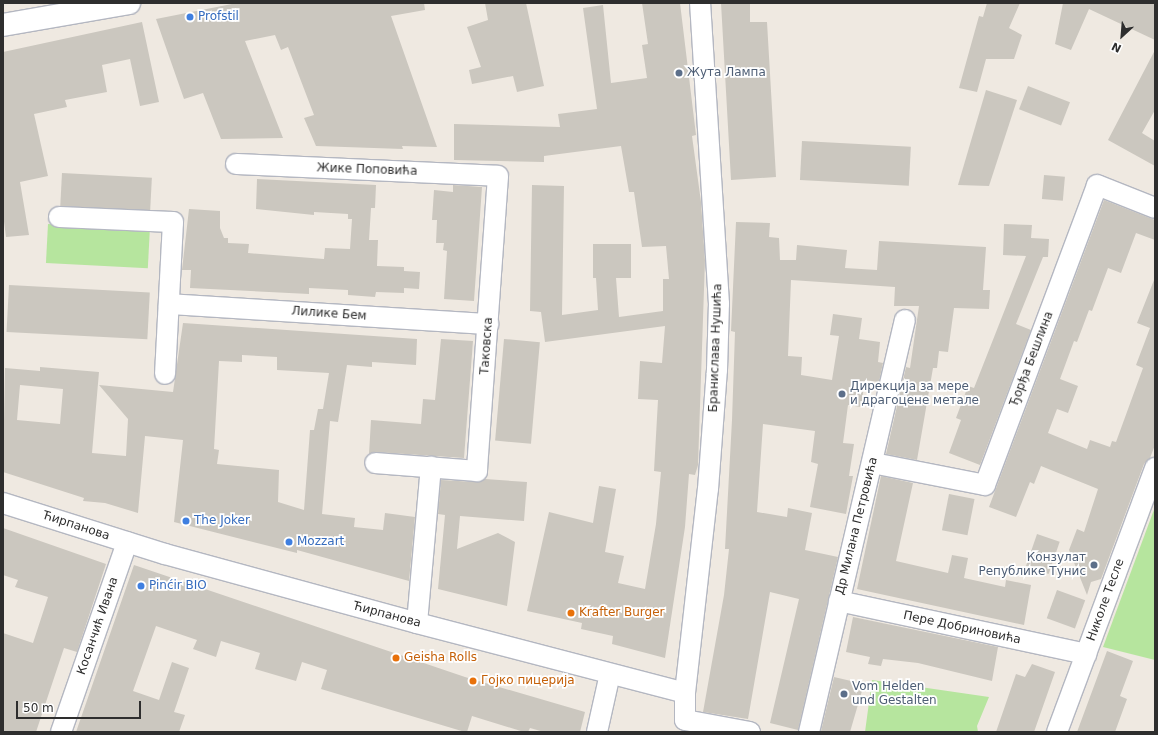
<!DOCTYPE html>
<meta charset="utf-8">
<style>
body{margin:0}
#map{position:relative;width:1158px;height:735px;overflow:hidden;background:#efe9e1;font-family:"DejaVu Sans",sans-serif}
div>[style]{position:absolute}
.green>*{inset:0;background:#b6e59e;transform-origin:0 0}
.building>*{inset:0;background:#cbc7bf;transform-origin:0 0}
.roads{filter:drop-shadow(1px 0 #b4b7c1) drop-shadow(-1px 0 #b4b7c1) drop-shadow(0 1px #b4b7c1) drop-shadow(0 -1px #b4b7c1)}
.minor>*{height:20px;margin:-10px;padding:0 10px;transform-origin:10px;border-radius:10px;background:#fff}
.secondary>*{height:22px;margin:-11px;padding:0 11px;transform-origin:11px;border-radius:11px;background:#fff}
.dots>*{width:11px;height:11px;translate:-50% -50%;box-sizing:border-box;border:2px solid #fff;border-radius:50%}
span{translate:-50% -50%;white-space:nowrap;text-align:center;line-height:1.15;-webkit-text-stroke:3.5px #fff;paint-order:stroke}
.shop-label{font-size:12px;color:#366cbe}
.left{translate:0 -50%;text-align:left}
.service-label{font-size:12px;color:#4e5e75}
.right{translate:-100% -50%;text-align:right}
.street-label{font-size:12px;color:#2e2e2e}
.food-label{font-size:12px;color:#c56008}
.frame{position:absolute;inset:0;border:4px solid #2e2e2e;pointer-events:none}
.north{position:absolute;left:1102px;top:16px;width:40px;height:40px;-webkit-text-stroke:3px #fff;paint-order:stroke;rotate:206deg;font-size:11px;font-weight:700;line-height:16px;text-align:center;color:#2e2e2e}
.north::after{content:'';display:block;margin:auto;width:14px;height:18px;background:#2e2e2e;clip-path:polygon(50% 0,100% 100%,50% 72%,0 100%)}
.scale{position:absolute;left:16px;top:701px;width:125px;height:18px;box-sizing:border-box;border:2px solid #2e2e2e;border-top:0;padding-left:5px;font-size:12px;line-height:14px;white-space:nowrap;color:#2e2e2e;-webkit-text-stroke:3px #fff;paint-order:stroke}
</style>
<div id="map">
<div class="green">
<i style="left:48px;top:224px;width:102px;height:39px;rotate:3deg"></i>
<i style="clip-path:polygon(1155px 507px,1155px 660px,1103px 647px)"></i>
<i style="clip-path:polygon(872px 680px,989px 697px,977px 726px,978px 732px,865px 732px)"></i>
</div>
<div class="building">
<i style="clip-path:polygon(237px 3px,424px 3px,425px 10px,391px 16px,437px 147px,402px 146px,403px 149px,316px 146px,304px 118px,314px 115px,288px 47px,281px 50px,275px 35px,245px 41px,283px 138px,221px 139px,203px 93px,184px 99px,156px 19px)"></i>
<i style="clip-path:polygon(485px 3px,526px 3px,544px 86px,517px 92px,513px 76px,472px 84px,469px 70px,481px 67px,467px 27px,488px 20px)"></i>
<i style="clip-path:polygon(642px 3px,680px 3px,696px 135px,692px 136px,701px 202px,705px 260px,698px 465px,695px 475px,689px 474px,685px 527px,665px 658px,612px 644px,613px 636px,581px 629px,582px 623px,527px 611px,549px 512px,593px 523px,599px 486px,616px 489px,605px 552px,624px 556px,618px 583px,645px 589px,656px 524px,661px 472px,654px 471px,658px 400px,638px 399px,640px 361px,662px 363px,665px 326px,545px 342px,541px 312px,530px 311px,532px 185px,564px 186px,562px 315px,598px 310px,596px 278px,593px 278px,593px 244px,631px 244px,631px 278px,616px 278px,619px 317px,663px 311px,663px 279px,669px 279px,666px 246px,642px 247px,634px 192px,629px 192px,621px 146px,544px 156px,544px 162px,454px 160px,454px 124px,560px 127px,558px 114px,597px 109px,583px 8px,603px 5px,611px 83px,647px 78px,642px 45px,648px 44px)"></i>
<i style="clip-path:polygon(721px 3px,750px 3px,750px 22px,767px 22px,776px 177px,731px 180px)"></i>
<i style="clip-path:polygon(987px 3px,1020px 3px,1009px 28px,1022px 35px,1014px 59px,986px 59px,977px 92px,959px 88px,979px 16px,983px 17px)"></i>
<i style="clip-path:polygon(1063px 3px,1155px 3px,1155px 40px,1089px 9px,1071px 50px,1055px 44px)"></i>
<i style="clip-path:polygon(142px 22px,159px 102px,140px 106px,130px 59px,102px 65px,107px 92px,65px 100px,67px 107px,34px 114px,48px 176px,20px 182px,29px 235px,6px 237px,3px 214px,3px 52px)"></i>
<i style="clip-path:polygon(1155px 50px,1155px 110px,1142px 133px,1155px 141px,1155px 166px,1108px 140px)"></i>
<i style="left:1028px;top:86px;width:45px;height:25px;rotate:21deg"></i>
<i style="clip-path:polygon(986px 90px,1017px 100px,989px 186px,958px 185px)"></i>
<i style="left:802px;top:141px;width:109px;height:39px;rotate:3deg"></i>
<i style="left:62px;top:173px;width:90px;height:33px;rotate:3deg"></i>
<i style="left:1044px;top:175px;width:21px;height:24px;rotate:5deg"></i>
<i style="clip-path:polygon(257px 179px,376px 185px,375px 208px,371px 208px,369px 240px,378px 240px,377px 266px,404px 267px,404px 271px,420px 272px,419px 289px,404px 288px,404px 293px,376px 292px,375px 297px,348px 295px,348px 290px,309px 288px,309px 294px,190px 288px,191px 270px,182px 270px,189px 209px,220px 211px,220px 228px,224px 238px,228px 238px,228px 243px,249px 244px,248px 253px,324px 259px,325px 248px,350px 249px,352px 219px,348px 219px,348px 214px,314px 212px,314px 215px,256px 209px)"></i>
<i style="clip-path:polygon(453px 185px,482px 187px,474px 301px,444px 299px,447px 251px,443px 250px,444px 243px,436px 243px,437px 220px,432px 220px,434px 190px,453px 192px)"></i>
<i style="clip-path:polygon(1104px 200px,1155px 220px,1155px 240px,1136px 233px,1121px 273px,1108px 268px,1092px 311px,1089px 310px,1077px 342px,1074px 341px,1060px 379px,1078px 386px,1068px 413px,1057px 409px,1048px 433px,1087px 449px,1090px 440px,1110px 447px,1112px 441px,1116px 442px,1143px 368px,1136px 365px,1150px 328px,1137px 323px,1154px 280px,1155px 445px,1150px 458px,1144px 464px,1101px 579px,1091px 582px,1087px 595px,1069px 550px,1077px 529px,1084px 532px,1098px 489px,1041px 466px,1034px 484px,1030px 482px,1016px 517px,989px 507px)"></i>
<i style="clip-path:polygon(736px 222px,770px 223px,769px 237px,779px 238px,780px 260px,796px 260px,797px 245px,847px 250px,845px 268px,877px 270px,879px 241px,986px 247px,983px 290px,990px 290px,989px 309px,954px 308px,948px 352px,939px 351px,937px 368px,933px 368px,917px 460px,886px 454px,906px 367px,910px 368px,919px 306px,894px 306px,895px 287px,791px 280px,788px 356px,802px 357px,801px 375px,832px 380px,839px 336px,830px 335px,833px 314px,862px 318px,859px 339px,880px 342px,878px 362px,883px 363px,879px 382px,865px 380px,861px 407px,848px 405px,843px 443px,854px 444px,849px 476px,853px 476px,846px 514px,810px 507px,818px 464px,811px 462px,815px 431px,763px 424px,757px 512px,787px 517px,788px 508px,812px 513px,805px 550px,838px 557px,798px 730px,770px 723px,799px 599px,770px 592px,748px 719px,703px 712px,724px 595px,729px 549px,725px 549px,732px 420px,735px 332px,731px 331px)"></i>
<i style="clip-path:polygon(1004px 224px,1032px 225px,1031px 238px,1049px 239px,1048px 257px,1043px 257px,1016px 324px,1031px 330px,980px 465px,949px 453px,961px 420px,956px 418px,968px 386px,974px 388px,1026px 256px,1003px 255px)"></i>
<i style="left:9px;top:285px;width:141px;height:47px;rotate:3deg"></i>
<i style="clip-path:polygon(evenodd,183px 323px,417px 339px,416px 365px,372px 362px,372px 367px,347px 365px,338px 422px,330px 421px,322px 514px,355px 518px,354px 527px,383px 530px,385px 513px,415px 517px,409px 581px,297px 550px,297px 553px,174px 522px,183px 440px,145px 436px,138px 513px,105px 503px,83px 501px,84px 498px,3px 472px,5px 368px,40px 371px,40px 367px,99px 372px,92px 453px,126px 456px,128px 419px,99px 385px,173px 392px,183px 323px,242px 355px,277px 357px,277px 370px,329px 373px,323px 409px,318px 409px,314px 430px,310px 430px,304px 510px,278px 502px,279px 470px,217px 464px,219px 450px,214px 449px,219px 361px,242px 362px,242px 355px,183px 323px,20px 385px,63px 389px,60px 424px,17px 420px,20px 385px)"></i>
<i style="clip-path:polygon(441px 339px,473px 341px,464px 458px,376px 452px,369px 454px,371px 420px,421px 424px,423px 399px,435px 400px)"></i>
<i style="left:504px;top:339px;width:36px;height:102px;rotate:5deg"></i>
<i style="clip-path:polygon(881px 476px,913px 483px,896px 561px,948px 573px,952px 555px,968px 558px,964px 578px,1005px 587px,1006px 580px,1031px 585px,1024px 625px,857px 589px)"></i>
<i style="clip-path:polygon(485px 479px,527px 482px,524px 521px,460px 516px,457px 549px,498px 533px,515px 542px,507px 606px,438px 589px,445px 515px,438px 514px,441px 480px,476px 482px)"></i>
<i style="left:949px;top:494px;width:26px;height:37px;rotate:11deg"></i>
<i style="clip-path:polygon(3px 528px,106px 564px,77px 652px,64px 648px,36px 732px,3px 732px,3px 633px,33px 643px,48px 597px,15px 587px,18px 580px,3px 575px)"></i>
<i style="left:1037px;top:534px;width:24px;height:34px;rotate:19deg"></i>
<i style="clip-path:polygon(134px 565px,465px 677px,585px 712px,580px 732px,544px 732px,530px 728px,528px 732px,524px 732px,472px 716px,467px 732px,465px 732px,321px 689px,327px 670px,302px 662px,296px 681px,255px 669px,260px 653px,221px 641px,216px 657px,193px 649px,197px 640px,156px 626px,133px 691px,159px 700px,172px 662px,189px 668px,174px 712px,185px 715px,179px 732px,76px 732px)"></i>
<i style="left:1057px;top:590px;width:30px;height:30px;rotate:20deg"></i>
<i style="clip-path:polygon(853px 617px,998px 647px,992px 681px,918px 663px,883px 659px,881px 666px,868px 664px,870px 657px,846px 652px)"></i>
<i style="clip-path:polygon(1107px 651px,1133px 661px,1120px 696px,1127px 699px,1115px 732px,1077px 732px)"></i>
<i style="clip-path:polygon(1032px 664px,1055px 672px,1034px 732px,996px 732px,1016px 674px,1025px 677px)"></i>
<i style="clip-path:polygon(834px 677px,864px 684px,850px 732px,821px 731px)"></i>
</div>
<div class="roads">
<div class="minor">
<i style="left:236px;top:164px;width:262px;rotate:2.6deg"></i>
<i style="left:498px;top:176px;width:296px;rotate:94.1deg"></i>
<i style="left:477px;top:471px;width:102px;rotate:-175.5deg"></i>
<i style="left:59px;top:217px;width:114px;rotate:2.5deg"></i>
<i style="left:173px;top:222px;width:152px;rotate:93deg"></i>
<i style="left:169px;top:304px;width:320px;rotate:3.6deg"></i>
<i style="left:873px;top:463px;width:114px;rotate:11.1deg"></i>
<i style="left:985px;top:485px;width:320px;rotate:-69.5deg"></i>
<i style="left:1097px;top:185px;width:62px;rotate:21.6deg"></i>
<i style="left:3px;top:503px;width:170px;rotate:17.5deg"></i>
<i style="left:165px;top:554px;width:261px;rotate:15.3deg"></i>
<i style="left:417px;top:623px;width:277px;rotate:14.6deg"></i>
<i style="left:685px;top:693px;width:27px;rotate:90deg"></i>
<i style="left:685px;top:720px;width:66px;rotate:10.5deg"></i>
<i style="left:839px;top:601px;width:253px;rotate:12.1deg"></i>
<i style="left:417px;top:623px;width:157px;rotate:-84.9deg"></i>
<i style="left:685px;top:693px;width:205px;rotate:-83.6deg"></i>
<i style="left:708px;top:489px;width:119px;rotate:-85.7deg"></i>
<i style="left:717px;top:370px;width:66px;rotate:-88.3deg"></i>
<i style="left:719px;top:304px;width:302px;rotate:-93.6deg"></i>
<i style="left:61px;top:732px;width:201px;rotate:-70.8deg"></i>
<i style="left:597px;top:732px;width:59px;rotate:-77.4deg"></i>
<i style="left:809px;top:732px;width:423px;rotate:-76.9deg"></i>
<i style="left:1057px;top:732px;width:282px;rotate:-69.6deg"></i>
</div>
<div class="secondary">
<i style="left:3px;top:25px;width:128px;rotate:-9.9deg"></i>
</div>
</div>
<div class="dots">
<i style="left:190px;top:17px;background:#3f7fe0"></i>
<i style="left:679px;top:73px;background:#5c6f8a"></i>
<i style="left:842px;top:394px;background:#5c6f8a"></i>
<i style="left:186px;top:521px;background:#3f7fe0"></i>
<i style="left:289px;top:542px;background:#3f7fe0"></i>
<i style="left:1094px;top:565px;background:#5c6f8a"></i>
<i style="left:141px;top:586px;background:#3f7fe0"></i>
<i style="left:571px;top:613px;background:#e8710a"></i>
<i style="left:396px;top:658px;background:#e8710a"></i>
<i style="left:473px;top:681px;background:#e8710a"></i>
<i style="left:844px;top:694px;background:#5c6f8a"></i>
</div>
<div class="shop-label">
<span class="left" style="left:198px;top:17px">Profstil</span>
<span class="left" style="left:194px;top:521px">The Joker</span>
<span class="left" style="left:297px;top:542px">Mozzart</span>
<span class="left" style="left:149px;top:586px">Pinćir BIO</span>
</div>
<div class="service-label">
<span class="left" style="left:687px;top:73px">Жута Лампа</span>
<span class="left" style="left:850px;top:394px">Дирекција за мере<br>и драгоцене метале</span>
<span class="right" style="left:1086px;top:565px">Конзулат<br>Републике Тунис</span>
<span class="left" style="left:852px;top:694px">Vom Helden<br>und Gestalten</span>
</div>
<div class="street-label">
<span style="left:367px;top:170px;rotate:2deg">Жике Поповића</span>
<span style="left:329px;top:314px;rotate:4deg">Лилике Бем</span>
<span style="left:487px;top:346px;rotate:-86deg">Таковска</span>
<span style="left:716px;top:348px;rotate:-88deg">Бранислава Нушића</span>
<span style="left:1032px;top:359px;rotate:-69deg">Ђорђа Бешлина</span>
<span style="left:76px;top:526px;rotate:18deg">Ћирпанова</span>
<span style="left:857px;top:526px;rotate:-76deg">Др Милана Петровића</span>
<span style="left:1106px;top:600px;rotate:-70deg">Николе Тесле</span>
<span style="left:387px;top:615px;rotate:15deg">Ћирпанова</span>
<span style="left:98px;top:626px;rotate:-71deg">Косанчић Ивана</span>
<span style="left:962px;top:628px;rotate:12deg">Пере Добриновића</span>
</div>
<div class="food-label">
<span class="left" style="left:579px;top:613px">Krafter Burger</span>
<span class="left" style="left:404px;top:658px">Geisha Rolls</span>
<span class="left" style="left:481px;top:681px">Гојко пицерија</span>
</div>
<div class="frame"></div>
<div class="north">N</div>
<div class="scale">50 m</div>
</div>
